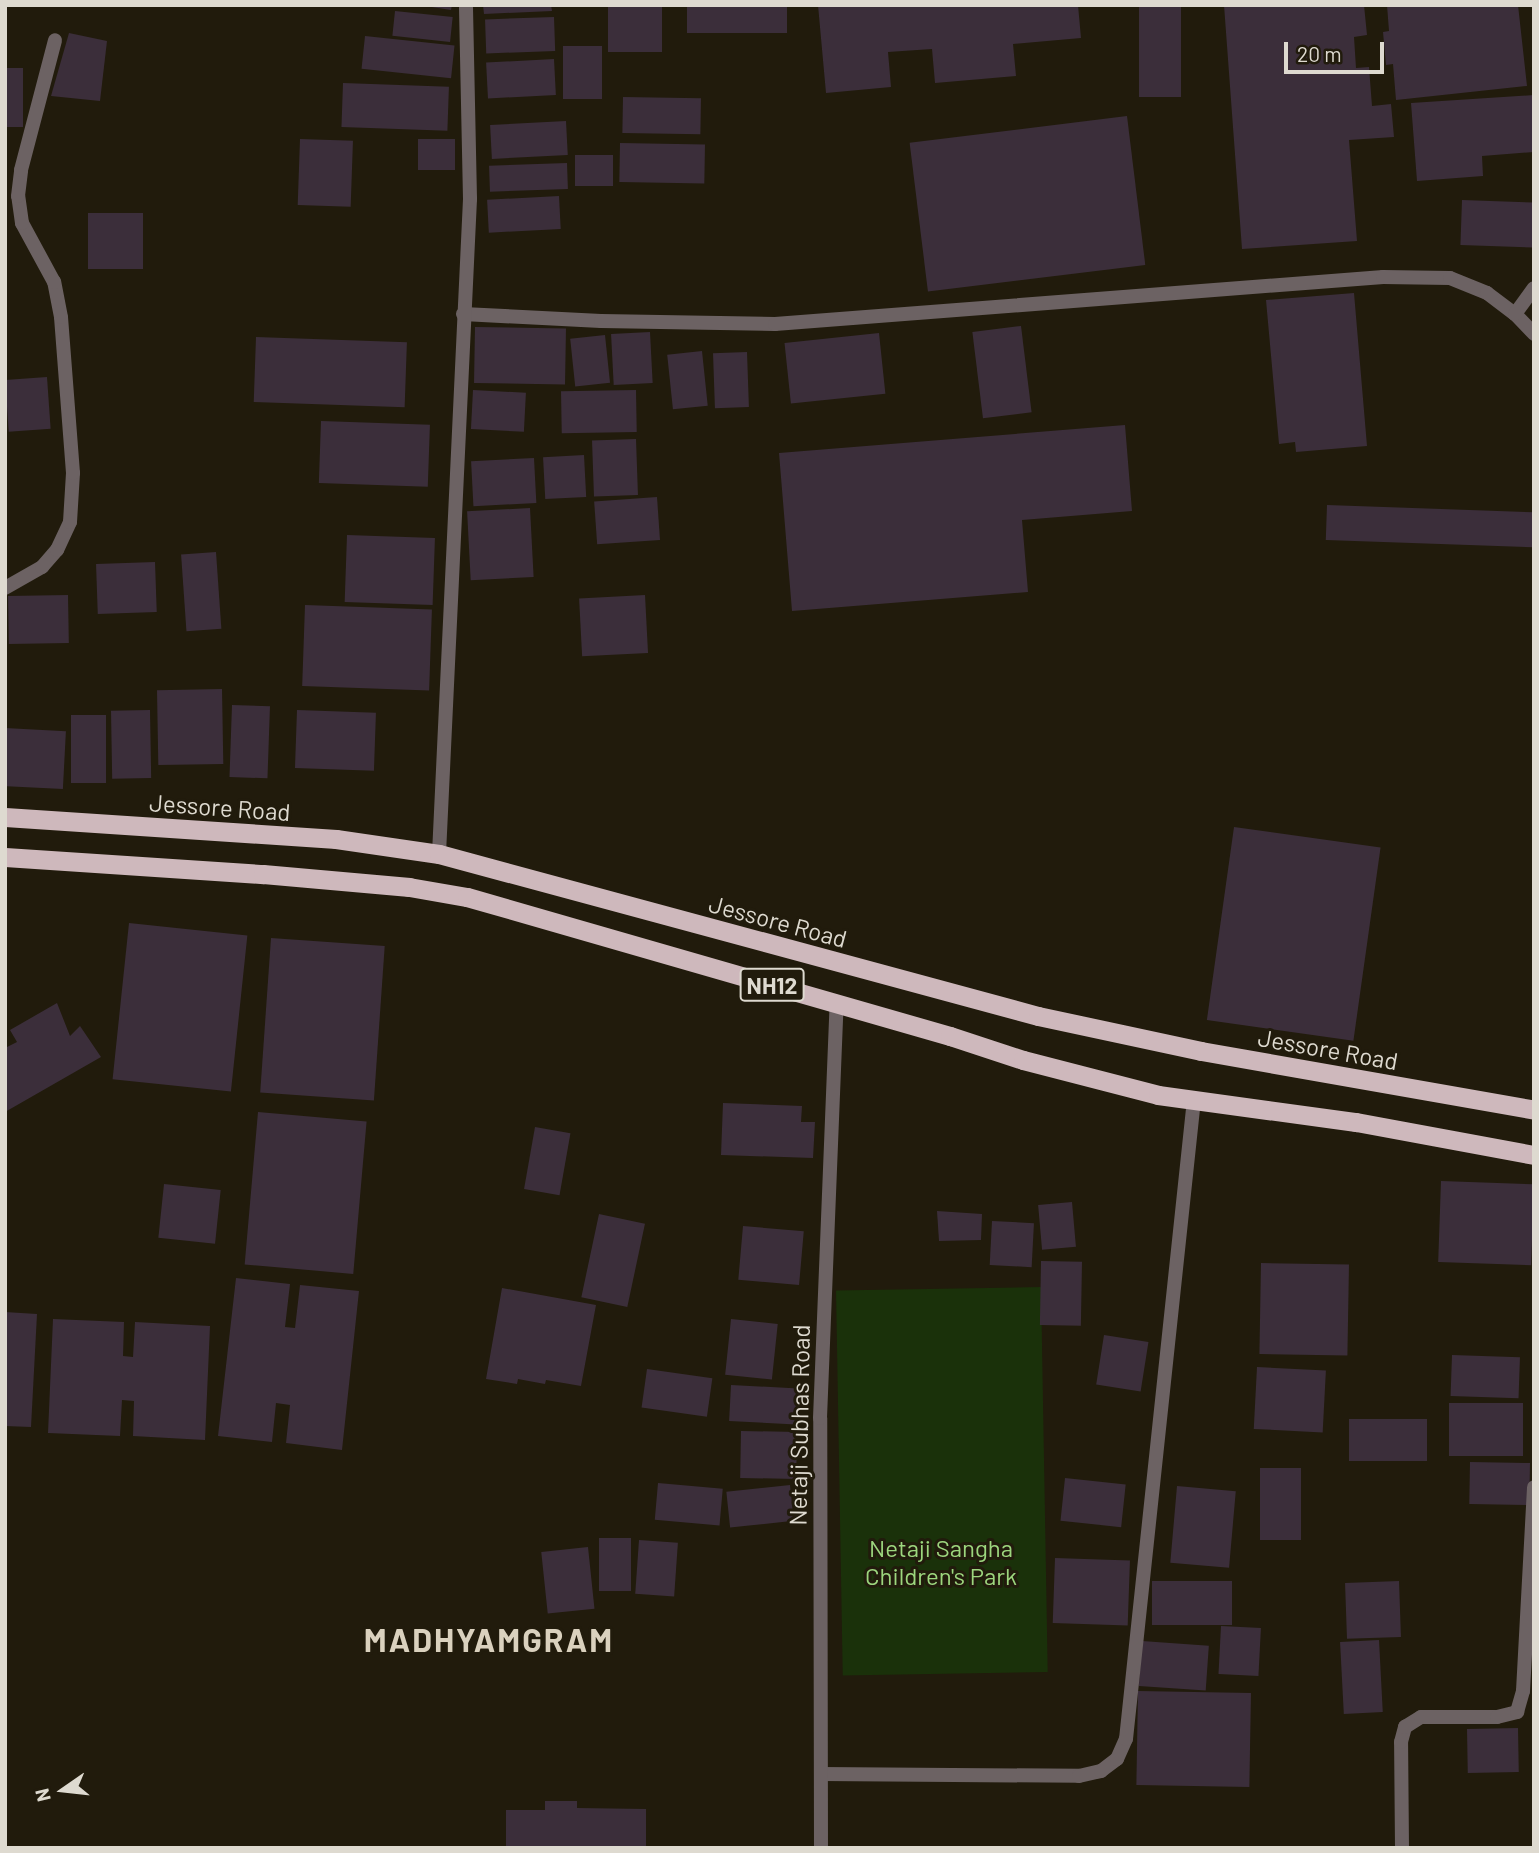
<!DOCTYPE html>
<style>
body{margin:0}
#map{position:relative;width:1539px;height:1853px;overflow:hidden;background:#211b0c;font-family:Barlow,sans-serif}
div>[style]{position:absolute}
.green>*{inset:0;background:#1a310a;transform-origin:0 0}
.building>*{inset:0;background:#3b2e3a;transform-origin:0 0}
.minor>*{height:14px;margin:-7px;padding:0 7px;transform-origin:7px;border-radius:7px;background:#6c6263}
.trunk>*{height:19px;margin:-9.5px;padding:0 9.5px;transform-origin:9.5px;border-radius:9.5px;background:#ceb8bc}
span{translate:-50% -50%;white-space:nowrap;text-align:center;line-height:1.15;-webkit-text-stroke:6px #211b0c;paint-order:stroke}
.shield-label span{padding:2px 5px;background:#211b0c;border:2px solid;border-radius:5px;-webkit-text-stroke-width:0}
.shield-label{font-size:23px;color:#dedad0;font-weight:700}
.street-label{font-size:24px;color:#dedad0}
.park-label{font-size:24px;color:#9dd67e}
.district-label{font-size:32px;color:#dad1be;font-weight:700;letter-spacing:2px}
.frame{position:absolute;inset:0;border:7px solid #dedad0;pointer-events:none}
.north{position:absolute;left:28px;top:1755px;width:70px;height:70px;-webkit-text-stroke:5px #211b0c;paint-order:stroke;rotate:256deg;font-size:19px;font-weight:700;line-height:28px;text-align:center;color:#dedad0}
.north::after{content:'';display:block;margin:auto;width:24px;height:32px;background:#dedad0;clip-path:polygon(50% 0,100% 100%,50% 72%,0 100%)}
.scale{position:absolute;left:1284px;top:42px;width:100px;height:32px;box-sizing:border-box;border:4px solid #dedad0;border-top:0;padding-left:9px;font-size:21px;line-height:24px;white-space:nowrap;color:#dedad0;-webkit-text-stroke:5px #211b0c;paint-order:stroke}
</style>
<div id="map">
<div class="green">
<i style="left:1041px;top:1287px;width:385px;height:205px;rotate:89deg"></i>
</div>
<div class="building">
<i style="clip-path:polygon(419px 5px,452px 5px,451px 10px)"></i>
<i style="clip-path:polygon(483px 5px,551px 5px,552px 11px,484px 14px)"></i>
<i style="left:608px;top:5px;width:54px;height:47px"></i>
<i style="left:687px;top:5px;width:100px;height:28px"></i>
<i style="clip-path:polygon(818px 5px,1078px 5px,1081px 38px,1013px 44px,1016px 76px,935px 83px,932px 49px,888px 52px,891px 87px,826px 93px)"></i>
<i style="left:1139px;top:5px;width:42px;height:92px"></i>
<i style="clip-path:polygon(1224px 5px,1364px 5px,1367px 35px,1354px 37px,1356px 68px,1369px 67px,1372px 106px,1391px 104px,1394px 137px,1349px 140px,1357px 241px,1242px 249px)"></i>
<i style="clip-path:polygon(1387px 5px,1518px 5px,1527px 86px,1396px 100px,1393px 64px,1386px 65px,1383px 32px,1389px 31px)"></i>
<i style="left:395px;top:11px;width:58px;height:25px;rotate:6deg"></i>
<i style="left:554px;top:17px;width:34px;height:69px;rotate:88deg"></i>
<i style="clip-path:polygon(69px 33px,107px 41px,100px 101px,51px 96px)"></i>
<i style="left:365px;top:36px;width:90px;height:33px;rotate:6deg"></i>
<i style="left:563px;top:46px;width:39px;height:53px"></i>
<i style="left:554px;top:59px;width:36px;height:68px;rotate:87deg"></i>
<i style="left:5px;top:68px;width:18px;height:59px"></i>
<i style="left:343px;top:83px;width:106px;height:44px;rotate:2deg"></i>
<i style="clip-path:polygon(1534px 95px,1534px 152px,1482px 156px,1483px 176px,1417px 181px,1411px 103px)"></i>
<i style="left:623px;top:97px;width:78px;height:36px;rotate:1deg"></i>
<i style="left:1127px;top:116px;width:150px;height:219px;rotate:83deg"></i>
<i style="left:566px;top:121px;width:34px;height:76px;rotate:87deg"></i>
<i style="left:300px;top:139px;width:53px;height:66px;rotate:2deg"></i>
<i style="left:418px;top:139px;width:37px;height:31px"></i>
<i style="left:620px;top:143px;width:85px;height:39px;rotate:1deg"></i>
<i style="left:575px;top:155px;width:38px;height:31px"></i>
<i style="left:567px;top:163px;width:26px;height:78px;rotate:88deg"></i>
<i style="left:559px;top:196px;width:33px;height:72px;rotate:87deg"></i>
<i style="left:1462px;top:200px;width:72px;height:45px;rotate:2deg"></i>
<i style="left:88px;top:213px;width:55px;height:56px"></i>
<i style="clip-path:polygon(1354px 293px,1367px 446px,1296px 452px,1295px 442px,1279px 444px,1266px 300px)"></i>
<i style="left:1021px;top:326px;width:87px;height:49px;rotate:83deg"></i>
<i style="left:475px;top:327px;width:91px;height:56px;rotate:1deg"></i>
<i style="left:650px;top:332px;width:51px;height:39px;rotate:87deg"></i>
<i style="left:879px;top:333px;width:61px;height:95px;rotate:84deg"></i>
<i style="left:605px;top:335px;width:48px;height:35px;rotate:84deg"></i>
<i style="left:256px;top:337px;width:151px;height:65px;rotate:2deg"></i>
<i style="left:702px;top:351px;width:55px;height:35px;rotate:84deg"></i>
<i style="left:747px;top:352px;width:55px;height:34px;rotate:88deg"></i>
<i style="left:47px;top:377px;width:52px;height:42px;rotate:86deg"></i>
<i style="left:473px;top:390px;width:53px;height:39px;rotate:3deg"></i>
<i style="left:636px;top:390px;width:42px;height:75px;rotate:89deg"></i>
<i style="left:321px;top:421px;width:109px;height:62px;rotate:2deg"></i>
<i style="clip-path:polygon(1125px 425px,1132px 511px,1022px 520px,1028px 592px,792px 611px,779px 453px)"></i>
<i style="left:636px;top:439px;width:56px;height:44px;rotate:88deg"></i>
<i style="left:584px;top:455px;width:42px;height:41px;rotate:87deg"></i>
<i style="left:534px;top:458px;width:45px;height:63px;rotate:87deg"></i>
<i style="left:657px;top:497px;width:43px;height:63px;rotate:86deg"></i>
<i style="left:1327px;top:505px;width:207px;height:35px;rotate:2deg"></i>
<i style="left:530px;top:508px;width:69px;height:63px;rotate:87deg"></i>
<i style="left:347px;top:535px;width:88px;height:67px;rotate:2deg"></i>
<i style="left:216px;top:552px;width:77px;height:35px;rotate:86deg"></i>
<i style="left:155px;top:562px;width:50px;height:59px;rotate:88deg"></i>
<i style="left:68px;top:595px;width:48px;height:60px;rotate:89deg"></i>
<i style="left:645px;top:595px;width:58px;height:66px;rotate:87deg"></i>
<i style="left:305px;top:605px;width:127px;height:81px;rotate:2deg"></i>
<i style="left:222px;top:689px;width:75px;height:65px;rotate:89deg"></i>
<i style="left:232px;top:705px;width:38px;height:72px;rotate:2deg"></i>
<i style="left:150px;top:710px;width:68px;height:39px;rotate:89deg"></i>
<i style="left:297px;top:710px;width:79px;height:58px;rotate:2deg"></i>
<i style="left:71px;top:715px;width:35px;height:68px"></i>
<i style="left:5px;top:728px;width:61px;height:58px;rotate:3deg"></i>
<i style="left:1234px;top:827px;width:148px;height:195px;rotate:8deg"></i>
<i style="left:129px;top:923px;width:119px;height:157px;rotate:6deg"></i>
<i style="left:271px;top:938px;width:114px;height:155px;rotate:4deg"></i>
<i style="clip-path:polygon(57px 1003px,70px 1036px,80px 1026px,101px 1057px,5px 1112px,5px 1048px,17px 1042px,10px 1030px)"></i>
<i style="clip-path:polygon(723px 1103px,802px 1106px,801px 1122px,815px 1122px,813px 1158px,721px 1155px)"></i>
<i style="left:258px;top:1112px;width:109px;height:153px;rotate:5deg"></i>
<i style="left:535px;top:1127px;width:36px;height:63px;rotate:10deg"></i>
<i style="left:1441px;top:1181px;width:93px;height:81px;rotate:2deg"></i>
<i style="left:164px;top:1184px;width:57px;height:54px;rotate:6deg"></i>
<i style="left:1072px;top:1202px;width:45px;height:34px;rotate:85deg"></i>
<i style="clip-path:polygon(937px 1211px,982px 1214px,981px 1240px,939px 1241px)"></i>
<i style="left:599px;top:1214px;width:47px;height:85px;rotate:12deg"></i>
<i style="left:992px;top:1221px;width:42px;height:44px;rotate:3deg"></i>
<i style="left:743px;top:1226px;width:61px;height:54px;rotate:5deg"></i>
<i style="left:1041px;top:1261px;width:41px;height:64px;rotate:1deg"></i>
<i style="left:1261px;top:1263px;width:88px;height:91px;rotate:1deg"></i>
<i style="clip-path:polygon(236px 1278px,290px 1284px,285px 1327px,295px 1328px,300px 1285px,359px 1291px,342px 1450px,286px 1443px,290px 1405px,276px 1403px,272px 1442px,218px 1436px)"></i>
<i style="clip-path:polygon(502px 1288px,596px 1305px,581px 1386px,546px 1380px,545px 1384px,518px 1379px,517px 1384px,486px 1379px)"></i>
<i style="clip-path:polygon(5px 1312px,37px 1314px,31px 1427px,5px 1426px)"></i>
<i style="clip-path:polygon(53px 1319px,124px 1322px,123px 1356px,133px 1357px,135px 1322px,210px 1326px,205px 1440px,133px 1436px,134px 1401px,122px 1400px,120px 1436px,48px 1433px)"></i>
<i style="left:731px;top:1319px;width:47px;height:56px;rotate:6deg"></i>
<i style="left:1104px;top:1335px;width:45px;height:50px;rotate:9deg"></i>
<i style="left:1452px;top:1355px;width:68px;height:41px;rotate:2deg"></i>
<i style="left:1257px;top:1367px;width:69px;height:62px;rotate:3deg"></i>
<i style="left:647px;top:1369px;width:66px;height:39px;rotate:8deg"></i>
<i style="left:731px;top:1385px;width:67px;height:36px;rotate:3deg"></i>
<i style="left:1449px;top:1403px;width:74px;height:53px"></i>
<i style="left:1349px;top:1419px;width:78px;height:42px"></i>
<i style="left:741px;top:1431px;width:56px;height:47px;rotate:1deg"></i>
<i style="left:1470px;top:1462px;width:60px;height:42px;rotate:1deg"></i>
<i style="left:1260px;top:1468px;width:41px;height:72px"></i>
<i style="left:1065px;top:1478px;width:61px;height:43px;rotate:6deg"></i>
<i style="left:658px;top:1483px;width:65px;height:37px;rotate:5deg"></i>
<i style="left:790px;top:1485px;width:36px;height:64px;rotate:84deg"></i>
<i style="left:1177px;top:1486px;width:59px;height:77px;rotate:5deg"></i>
<i style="left:599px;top:1538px;width:32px;height:53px"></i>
<i style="left:639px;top:1540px;width:39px;height:54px;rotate:4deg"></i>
<i style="left:588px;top:1547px;width:62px;height:47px;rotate:84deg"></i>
<i style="left:1055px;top:1558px;width:75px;height:65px;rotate:2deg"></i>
<i style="left:1152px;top:1581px;width:80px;height:44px"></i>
<i style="left:1399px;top:1581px;width:56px;height:54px;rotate:88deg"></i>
<i style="left:1221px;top:1626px;width:40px;height:48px;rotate:3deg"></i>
<i style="left:1379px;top:1640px;width:72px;height:39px;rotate:87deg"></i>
<i style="left:1142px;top:1641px;width:67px;height:45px;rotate:4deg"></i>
<i style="left:1138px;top:1691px;width:113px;height:94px;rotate:1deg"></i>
<i style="left:1518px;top:1728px;width:44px;height:51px;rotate:89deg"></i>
<i style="clip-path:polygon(545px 1801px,577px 1801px,577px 1808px,646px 1809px,646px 1848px,506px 1848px,506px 1810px,545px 1810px)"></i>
</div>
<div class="minor">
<i style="left:463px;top:314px;width:138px;rotate:2.9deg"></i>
<i style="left:601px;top:321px;width:174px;rotate:1deg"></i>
<i style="left:775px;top:324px;width:610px;rotate:-4.42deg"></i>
<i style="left:1383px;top:277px;width:67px;rotate:0.9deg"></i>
<i style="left:1450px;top:278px;width:40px;rotate:22deg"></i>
<i style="left:1487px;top:293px;width:35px;rotate:37deg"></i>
<i style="left:1515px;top:314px;width:28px;rotate:46deg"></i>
<i style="left:1515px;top:314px;width:32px;rotate:-54deg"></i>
<i style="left:5px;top:588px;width:43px;rotate:-29.6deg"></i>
<i style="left:42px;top:567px;width:23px;rotate:-49deg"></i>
<i style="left:57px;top:550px;width:31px;rotate:-65deg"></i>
<i style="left:70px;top:522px;width:49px;rotate:-86.5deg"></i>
<i style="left:73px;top:473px;width:156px;rotate:-94.4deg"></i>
<i style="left:61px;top:317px;width:36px;rotate:-101deg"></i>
<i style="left:54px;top:282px;width:67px;rotate:-118.5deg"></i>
<i style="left:22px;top:223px;width:27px;rotate:-98deg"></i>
<i style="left:18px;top:196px;width:26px;rotate:-83deg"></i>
<i style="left:21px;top:170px;width:134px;rotate:-75.3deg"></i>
<i style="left:439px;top:854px;width:656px;rotate:-87.29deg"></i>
<i style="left:470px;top:199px;width:194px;rotate:-91.2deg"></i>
<i style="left:821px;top:1774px;width:258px;rotate:0.4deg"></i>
<i style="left:1079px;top:1776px;width:23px;rotate:-13deg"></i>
<i style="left:1101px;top:1771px;width:20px;rotate:-37deg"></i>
<i style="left:1117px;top:1759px;width:22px;rotate:-66deg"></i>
<i style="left:1126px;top:1739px;width:643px;rotate:-83.93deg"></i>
<i style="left:821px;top:1848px;width:430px;rotate:-90.1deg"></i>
<i style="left:820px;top:1418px;width:415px;rotate:-87.7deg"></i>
<i style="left:1402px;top:1848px;width:106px;rotate:-90.5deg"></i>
<i style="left:1401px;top:1742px;width:16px;rotate:-75deg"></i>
<i style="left:1405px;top:1727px;width:19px;rotate:-32deg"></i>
<i style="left:1421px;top:1717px;width:76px"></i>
<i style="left:1497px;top:1717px;width:21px;rotate:-14deg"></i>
<i style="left:1517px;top:1712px;width:22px;rotate:-74deg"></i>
<i style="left:1523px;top:1691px;width:204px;rotate:-86.9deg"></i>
</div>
<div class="trunk">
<i style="left:5px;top:817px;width:332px;rotate:3.8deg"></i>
<i style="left:336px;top:839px;width:104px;rotate:8.3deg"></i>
<i style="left:439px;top:854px;width:621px;rotate:15.13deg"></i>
<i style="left:1038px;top:1016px;width:167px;rotate:12.1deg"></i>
<i style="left:1201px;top:1051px;width:338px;rotate:10deg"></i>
<i style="left:5px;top:857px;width:259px;rotate:3.8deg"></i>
<i style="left:263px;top:874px;width:147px;rotate:5.1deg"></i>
<i style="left:409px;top:887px;width:59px;rotate:9.8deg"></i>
<i style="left:467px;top:897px;width:503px;rotate:16.06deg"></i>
<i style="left:950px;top:1036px;width:77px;rotate:18.2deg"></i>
<i style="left:1023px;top:1060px;width:139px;rotate:14.5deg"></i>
<i style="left:1158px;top:1095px;width:200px;rotate:7.8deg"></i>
<i style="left:1356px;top:1122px;width:181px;rotate:10.5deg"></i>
</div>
<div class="shield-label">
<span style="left:772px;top:985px">NH12</span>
</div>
<div class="street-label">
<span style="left:220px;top:807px;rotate:4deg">Jessore Road</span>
<span style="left:778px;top:921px;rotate:15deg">Jessore Road</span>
<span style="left:1328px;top:1049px;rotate:10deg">Jessore Road</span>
<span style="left:799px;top:1425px;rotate:-89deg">Netaji Subhas Road</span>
</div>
<div class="park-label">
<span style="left:941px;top:1562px">Netaji Sangha<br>Children's Park</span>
</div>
<div class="district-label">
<span style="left:489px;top:1639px">MADHYAMGRAM</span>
</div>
<div class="frame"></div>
<div class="north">N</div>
<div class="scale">20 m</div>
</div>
